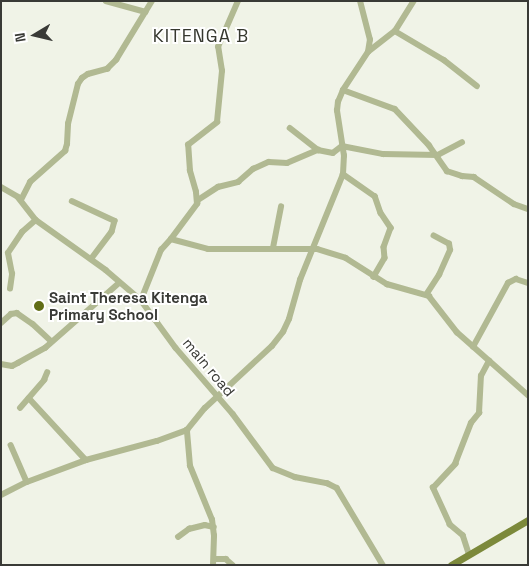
<!DOCTYPE html>
<style>
body{margin:0}
#map{position:relative;width:529px;height:566px;overflow:hidden;background:#f0f3e7;font-family:"Space Grotesk",sans-serif}
div>[style]{position:absolute}
.minor>*{height:5.5px;margin:-2.75px;padding:0 2.75px;transform-origin:2.75px;border-radius:2.75px;background:#b1b992}
.major>*{height:7px;margin:-3.5px;padding:0 3.5px;transform-origin:3.5px;border-radius:3.5px;background:#7c893b}
.dots>*{width:14px;height:14px;translate:-50% -50%;box-sizing:border-box;border:2px solid #fff;border-radius:50%}
span{translate:-50% -50%;white-space:nowrap;text-align:center;line-height:1.15;-webkit-text-stroke:4px #fff;paint-order:stroke}
.poi-label{font-size:15px;color:#393a36;font-weight:700}
.left{translate:0 -50%;text-align:left}
.street-label{font-size:15px;color:#393a36}
.quarter-label{font-size:18px;color:#36382f;letter-spacing:1px}
.frame{position:absolute;inset:0;border:2px solid #393a36;pointer-events:none}
.north{position:absolute;left:10px;top:10px;width:50px;height:50px;-webkit-text-stroke:4px #fff;paint-order:stroke;rotate:261deg;font-size:14px;font-weight:700;line-height:20px;text-align:center;color:#393a36}
.north::after{content:'';display:block;margin:auto;width:18px;height:22px;background:#393a36;clip-path:polygon(50% 0,100% 100%,50% 72%,0 100%)}
</style>
<div id="map">
<div class="minor">
<i style="left:106px;top:1px;width:41px;rotate:15.4deg"></i>
<i style="left:395px;top:31px;width:57px;rotate:30.6deg"></i>
<i style="left:444px;top:60px;width:42px;rotate:38.2deg"></i>
<i style="left:368px;top:52px;width:34px;rotate:-38deg"></i>
<i style="left:395px;top:31px;width:36px;rotate:-58deg"></i>
<i style="left:343px;top:90px;width:55px;rotate:20.1deg"></i>
<i style="left:395px;top:109px;width:50px;rotate:46.6deg"></i>
<i style="left:429px;top:145px;width:32px;rotate:55deg"></i>
<i style="left:447px;top:171px;width:16px;rotate:18deg"></i>
<i style="left:462px;top:176px;width:12px;rotate:5deg"></i>
<i style="left:474px;top:177px;width:48px;rotate:34deg"></i>
<i style="left:514px;top:204px;width:15px;rotate:20deg"></i>
<i style="left:290px;top:128px;width:36px;rotate:38deg"></i>
<i style="left:343px;top:174px;width:39px;rotate:35deg"></i>
<i style="left:375px;top:196px;width:18px;rotate:71deg"></i>
<i style="left:381px;top:213px;width:18px;rotate:56deg"></i>
<i style="left:391px;top:228px;width:20px;rotate:110deg"></i>
<i style="left:384px;top:247px;width:11px;rotate:85deg"></i>
<i style="left:385px;top:258px;width:22px;rotate:120deg"></i>
<i style="left:1px;top:187px;width:20px;rotate:30deg"></i>
<i style="left:18px;top:197px;width:29px;rotate:52deg"></i>
<i style="left:36px;top:220px;width:86px;rotate:35.5deg"></i>
<i style="left:106px;top:270px;width:46px;rotate:40.6deg"></i>
<i style="left:141px;top:300px;width:59px;rotate:53.9deg"></i>
<i style="left:176px;top:348px;width:87px;rotate:49.2deg"></i>
<i style="left:233px;top:414px;width:67px;rotate:53.5deg"></i>
<i style="left:273px;top:468px;width:24px;rotate:22deg"></i>
<i style="left:295px;top:477px;width:33px;rotate:11deg"></i>
<i style="left:327px;top:483px;width:11px;rotate:27deg"></i>
<i style="left:337px;top:488px;width:90px;rotate:59.1deg"></i>
<i style="left:21px;top:200px;width:20px;rotate:-63deg"></i>
<i style="left:30px;top:182px;width:47px;rotate:-41.5deg"></i>
<i style="left:65px;top:151px;width:7px;rotate:-74deg"></i>
<i style="left:67px;top:144px;width:20px;rotate:-87deg"></i>
<i style="left:68px;top:124px;width:41px;rotate:-76deg"></i>
<i style="left:78px;top:84px;width:7px;rotate:-56deg"></i>
<i style="left:82px;top:78px;width:7px;rotate:-34deg"></i>
<i style="left:88px;top:74px;width:20px;rotate:-15deg"></i>
<i style="left:107px;top:69px;width:13px;rotate:-45deg"></i>
<i style="left:116px;top:60px;width:69px;rotate:-58.6deg"></i>
<i style="left:198px;top:200px;width:24px;rotate:-33deg"></i>
<i style="left:218px;top:187px;width:21px;rotate:-14deg"></i>
<i style="left:238px;top:182px;width:20px;rotate:-41deg"></i>
<i style="left:253px;top:169px;width:17px;rotate:-24deg"></i>
<i style="left:269px;top:162px;width:18px;rotate:3deg"></i>
<i style="left:287px;top:163px;width:34px;rotate:-23deg"></i>
<i style="left:318px;top:150px;width:15px;rotate:11deg"></i>
<i style="left:333px;top:153px;width:11px;rotate:-38deg"></i>
<i style="left:342px;top:146px;width:42px;rotate:11deg"></i>
<i style="left:383px;top:154px;width:55px;rotate:1deg"></i>
<i style="left:438px;top:155px;width:27px;rotate:-28deg"></i>
<i style="left:72px;top:201px;width:47px;rotate:24.9deg"></i>
<i style="left:115px;top:221px;width:11px;rotate:105deg"></i>
<i style="left:112px;top:232px;width:34px;rotate:127deg"></i>
<i style="left:171px;top:239px;width:44px;rotate:-53.4deg"></i>
<i style="left:197px;top:204px;width:12px;rotate:-95deg"></i>
<i style="left:196px;top:192px;width:22px;rotate:-106deg"></i>
<i style="left:190px;top:171px;width:26px;rotate:-94deg"></i>
<i style="left:188px;top:145px;width:37px;rotate:-38deg"></i>
<i style="left:217px;top:122px;width:51px;rotate:-84.4deg"></i>
<i style="left:222px;top:71px;width:24px;rotate:-99deg"></i>
<i style="left:218px;top:47px;width:50px;rotate:-66.5deg"></i>
<i style="left:273px;top:248px;width:42px;rotate:-79deg"></i>
<i style="left:10px;top:289px;width:15px;rotate:-82deg"></i>
<i style="left:12px;top:274px;width:21px;rotate:-101deg"></i>
<i style="left:8px;top:253px;width:25px;rotate:-56deg"></i>
<i style="left:22px;top:232px;width:18px;rotate:-41deg"></i>
<i style="left:426px;top:295px;width:24px;rotate:-57deg"></i>
<i style="left:439px;top:275px;width:27px;rotate:-66deg"></i>
<i style="left:450px;top:250px;width:6px;rotate:-99deg"></i>
<i style="left:449px;top:244px;width:17px;rotate:-152deg"></i>
<i style="left:141px;top:300px;width:54px;rotate:-68.2deg"></i>
<i style="left:161px;top:250px;width:15px;rotate:-48deg"></i>
<i style="left:171px;top:239px;width:38px;rotate:15deg"></i>
<i style="left:208px;top:249px;width:109px"></i>
<i style="left:317px;top:249px;width:30px;rotate:17deg"></i>
<i style="left:346px;top:258px;width:49px;rotate:32.4deg"></i>
<i style="left:387px;top:284px;width:44px;rotate:15.9deg"></i>
<i style="left:429px;top:296px;width:46px;rotate:52.1deg"></i>
<i style="left:457px;top:332px;width:95px;rotate:41.6deg"></i>
<i style="left:1px;top:323px;width:13px;rotate:-42deg"></i>
<i style="left:11px;top:314px;width:6px;rotate:-9deg"></i>
<i style="left:17px;top:313px;width:19px;rotate:35deg"></i>
<i style="left:33px;top:324px;width:25px;rotate:43deg"></i>
<i style="left:473px;top:347px;width:73px;rotate:-61.3deg"></i>
<i style="left:508px;top:283px;width:9px;rotate:-27deg"></i>
<i style="left:516px;top:279px;width:13px;rotate:18deg"></i>
<i style="left:1px;top:364px;width:11px;rotate:10deg"></i>
<i style="left:12px;top:366px;width:7px;rotate:-27deg"></i>
<i style="left:18px;top:363px;width:31px;rotate:-29deg"></i>
<i style="left:45px;top:348px;width:98px;rotate:-41.3deg"></i>
<i style="left:29px;top:398px;width:84px;rotate:47.4deg"></i>
<i style="left:20px;top:408px;width:37px;rotate:-49deg"></i>
<i style="left:44px;top:380px;width:8px;rotate:-67deg"></i>
<i style="left:11px;top:445px;width:40px;rotate:66.6deg"></i>
<i style="left:1px;top:495px;width:29px;rotate:-27deg"></i>
<i style="left:27px;top:482px;width:63px;rotate:-20.4deg"></i>
<i style="left:86px;top:460px;width:73px;rotate:-15deg"></i>
<i style="left:157px;top:441px;width:32px;rotate:-20deg"></i>
<i style="left:178px;top:537px;width:14px;rotate:-36deg"></i>
<i style="left:189px;top:529px;width:16px;rotate:-14deg"></i>
<i style="left:205px;top:525px;width:9px;rotate:13deg"></i>
<i style="left:469px;top:555px;width:20px;rotate:-108deg"></i>
<i style="left:463px;top:536px;width:17px;rotate:-140deg"></i>
<i style="left:450px;top:525px;width:41px;rotate:-114.7deg"></i>
<i style="left:433px;top:488px;width:33px;rotate:-47deg"></i>
<i style="left:455px;top:464px;width:44px;rotate:-68.7deg"></i>
<i style="left:471px;top:423px;width:13px;rotate:-51deg"></i>
<i style="left:479px;top:413px;width:37px;rotate:-87deg"></i>
<i style="left:481px;top:376px;width:17px;rotate:-62deg"></i>
<i style="left:214px;top:559px;width:12px"></i>
<i style="left:226px;top:559px;width:9px;rotate:41deg"></i>
<i style="left:213px;top:565px;width:29px;rotate:-88deg"></i>
<i style="left:214px;top:536px;width:16px;rotate:-97deg"></i>
<i style="left:212px;top:520px;width:58px;rotate:-112.2deg"></i>
<i style="left:190px;top:466px;width:36px;rotate:-95deg"></i>
<i style="left:187px;top:430px;width:28px;rotate:-51deg"></i>
<i style="left:205px;top:408px;width:91px;rotate:-42.8deg"></i>
<i style="left:272px;top:346px;width:18px;rotate:-52deg"></i>
<i style="left:283px;top:332px;width:14px;rotate:-65deg"></i>
<i style="left:289px;top:319px;width:41px;rotate:-74.2deg"></i>
<i style="left:300px;top:280px;width:114px;rotate:-67.9deg"></i>
<i style="left:343px;top:174px;width:18px;rotate:-87deg"></i>
<i style="left:344px;top:156px;width:46px;rotate:-98.8deg"></i>
<i style="left:337px;top:111px;width:9px;rotate:-84deg"></i>
<i style="left:338px;top:102px;width:13px;rotate:-67deg"></i>
<i style="left:343px;top:90px;width:45px;rotate:-56.7deg"></i>
<i style="left:368px;top:52px;width:12px;rotate:-81deg"></i>
<i style="left:370px;top:40px;width:40px;rotate:-104.4deg"></i>
</div>
<div class="major">
<i style="left:451px;top:565px;width:89px;rotate:-30.3deg"></i>
</div>
<div class="dots">
<i style="left:39px;top:306px;background:#616d16"></i>
</div>
<div class="poi-label">
<span class="left" style="left:49px;top:306px">Saint Theresa Kitenga<br>Primary School</span>
</div>
<div class="street-label">
<span style="left:209px;top:367px;rotate:50deg">main road</span>
</div>
<div class="quarter-label">
<span style="left:201px;top:36px">KITENGA B</span>
</div>
<div class="frame"></div>
<div class="north">N</div>
</div>
